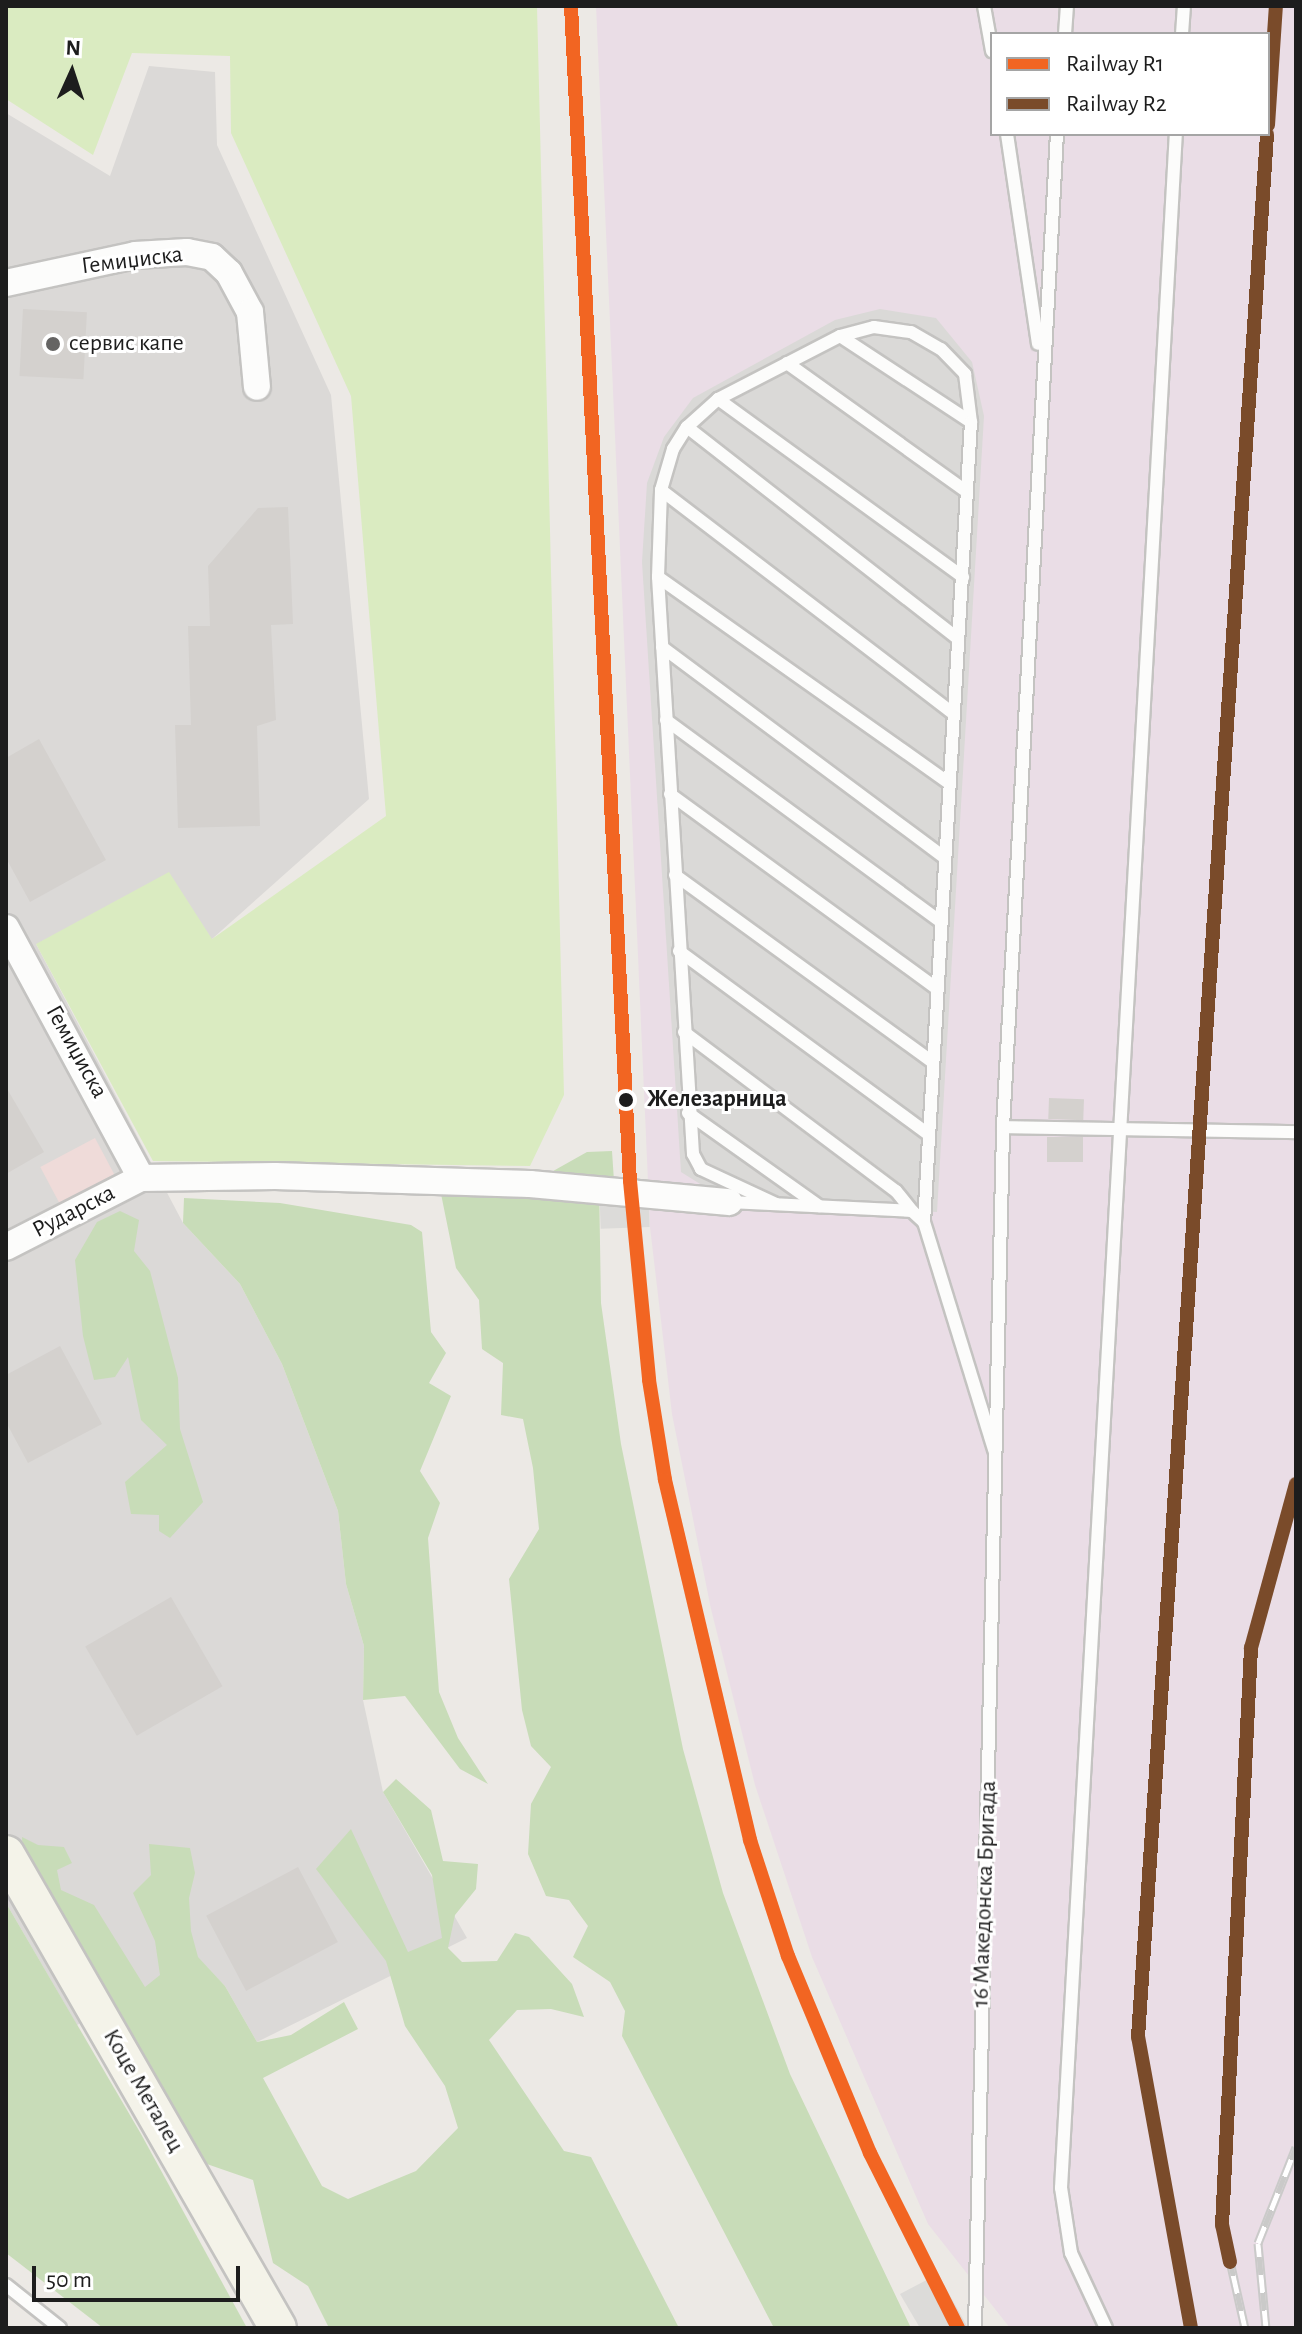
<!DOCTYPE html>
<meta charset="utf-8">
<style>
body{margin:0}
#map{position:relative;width:1302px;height:2334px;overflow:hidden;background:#ece9e5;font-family:"Alegreya Sans",sans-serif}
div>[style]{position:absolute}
.residential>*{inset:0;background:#dbd9d7}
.commercial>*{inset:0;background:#efdbd9;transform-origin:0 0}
.industrial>*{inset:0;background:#eadde6}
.grass>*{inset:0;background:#daebc1}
.forest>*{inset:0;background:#c8dcb8}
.parking>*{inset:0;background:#dad9d7}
.pier>*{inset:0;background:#dcdbd9;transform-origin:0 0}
.building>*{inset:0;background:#d4d1ce;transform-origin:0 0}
.roads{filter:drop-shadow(2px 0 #c4c3c1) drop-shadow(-2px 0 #c4c3c1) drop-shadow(0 2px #c4c3c1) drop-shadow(0 -2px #c4c3c1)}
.lane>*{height:12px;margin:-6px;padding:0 6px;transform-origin:6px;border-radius:6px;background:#fcfcfb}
.street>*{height:26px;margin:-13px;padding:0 13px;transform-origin:13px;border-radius:13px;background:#fcfcfb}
.secondary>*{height:36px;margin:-18px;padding:0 18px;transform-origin:18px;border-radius:18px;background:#f4f3e9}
.rail>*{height:9px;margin-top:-4.5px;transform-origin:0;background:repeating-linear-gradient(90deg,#fff 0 18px,#cacac9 0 36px);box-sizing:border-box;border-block:2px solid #cacac9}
.rail-1>*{height:14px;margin:-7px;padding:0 7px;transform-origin:7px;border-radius:7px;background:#f26522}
.rail-2>*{height:14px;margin:-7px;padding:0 7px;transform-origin:7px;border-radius:7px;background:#7a4b2a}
.dots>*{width:22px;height:22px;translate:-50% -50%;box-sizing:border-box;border:4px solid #fff;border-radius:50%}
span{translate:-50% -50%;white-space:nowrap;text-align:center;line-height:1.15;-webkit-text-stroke:6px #fff;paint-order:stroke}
.street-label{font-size:24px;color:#1d1d1d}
.poi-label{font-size:24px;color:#1d1d1d}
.left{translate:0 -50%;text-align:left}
.stop-label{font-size:24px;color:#1d1d1d;font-weight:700}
.frame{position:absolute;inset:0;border:8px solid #1d1d1d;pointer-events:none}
.legend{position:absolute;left:990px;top:32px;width:280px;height:104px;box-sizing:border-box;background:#fff;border:2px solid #a5a5a5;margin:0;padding:10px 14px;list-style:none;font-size:24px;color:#1d1d1d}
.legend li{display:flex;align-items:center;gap:16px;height:40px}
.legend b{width:40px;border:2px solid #a5a5a5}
.north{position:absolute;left:32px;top:32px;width:80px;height:80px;-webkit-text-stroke:6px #fff;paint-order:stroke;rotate:3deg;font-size:22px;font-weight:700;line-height:32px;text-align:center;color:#1d1d1d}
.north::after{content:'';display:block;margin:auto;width:28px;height:36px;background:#1d1d1d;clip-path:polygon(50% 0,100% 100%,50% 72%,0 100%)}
.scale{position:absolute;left:32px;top:2266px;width:208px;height:36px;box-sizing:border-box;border:4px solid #1d1d1d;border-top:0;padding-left:10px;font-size:24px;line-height:28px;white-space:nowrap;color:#1d1d1d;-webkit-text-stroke:6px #fff;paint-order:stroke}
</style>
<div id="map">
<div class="residential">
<i style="clip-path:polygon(149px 66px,215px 72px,217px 145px,331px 395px,369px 799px,212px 939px,36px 944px,183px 1223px,240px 1284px,282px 1364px,338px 1511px,346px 1584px,364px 1646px,363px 1700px,383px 1792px,467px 1938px,257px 2042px,225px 1986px,198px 1958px,77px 2025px,6px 1903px,6px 113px,110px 176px)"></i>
</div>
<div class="commercial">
<i style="left:95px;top:1138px;width:41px;height:62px;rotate:62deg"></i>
</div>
<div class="industrial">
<i style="clip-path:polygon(evenodd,596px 6px,1296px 6px,1296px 2328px,1010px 2328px,928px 2224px,812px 1957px,755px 1785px,711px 1609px,672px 1414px,650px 1227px,596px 6px,992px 34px,1268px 34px,1268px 134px,992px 134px,992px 34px)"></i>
</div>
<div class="grass">
<i style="clip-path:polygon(6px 6px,537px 6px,564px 1095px,530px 1166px,153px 1161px,36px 944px,169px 872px,212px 939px,386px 816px,351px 396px,231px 133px,230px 56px,132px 53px,93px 155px,6px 99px)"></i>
</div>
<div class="forest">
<i style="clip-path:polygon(612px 1151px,614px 1181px,599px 1182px,601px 1303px,621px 1444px,683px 1749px,723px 1893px,790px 2074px,911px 2328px,774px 2328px,622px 2036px,625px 2011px,610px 1982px,573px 1957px,588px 1926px,569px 1900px,546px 1896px,528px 1854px,531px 1804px,551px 1767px,531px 1746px,522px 1710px,509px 1579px,539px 1529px,533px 1468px,523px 1419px,501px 1415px,503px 1363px,482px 1349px,479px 1300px,456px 1268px,439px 1184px,530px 1184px,587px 1152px)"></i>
<i style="clip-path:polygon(184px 1198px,280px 1203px,411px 1225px,422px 1232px,431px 1332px,446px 1353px,429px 1383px,451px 1396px,420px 1471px,440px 1503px,428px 1538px,439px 1692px,458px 1738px,488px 1784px,460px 1769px,405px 1696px,363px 1700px,364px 1646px,346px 1584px,338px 1511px,282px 1364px,240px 1284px,183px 1223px)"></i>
<i style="clip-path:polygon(120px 1211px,139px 1220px,134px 1251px,150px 1271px,178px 1378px,180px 1429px,203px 1502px,170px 1538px,159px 1531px,159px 1515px,131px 1514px,125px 1482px,167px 1445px,141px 1420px,128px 1357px,115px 1377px,94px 1380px,83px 1336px,75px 1260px,97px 1222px)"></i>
<i style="clip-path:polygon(396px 1779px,431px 1810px,443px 1861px,478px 1864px,476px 1889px,455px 1915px,448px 1948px,462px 1962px,497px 1961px,515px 1933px,529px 1937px,572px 1984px,584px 2017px,551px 2009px,517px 2010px,489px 2040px,564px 2151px,591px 2157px,679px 2328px,329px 2328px,308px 2286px,273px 2263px,253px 2180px,201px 2162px,23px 1863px,22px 1837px,38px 1845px,64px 1847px,72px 1863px,57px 1870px,61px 1890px,94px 1905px,145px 1987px,160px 1975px,155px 1941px,133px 1893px,151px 1875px,149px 1844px,190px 1848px,195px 1873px,189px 1898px,191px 1931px,198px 1957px,225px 1986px,257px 2042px,291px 2035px,344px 2002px,358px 2029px,263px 2078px,322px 2186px,348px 2199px,416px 2171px,458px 2128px,445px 2086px,405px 2026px,386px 1961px,316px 1869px,351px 1829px,408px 1952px,442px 1938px,432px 1875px,383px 1792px)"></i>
<i style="clip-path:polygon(6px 1903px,141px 2134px,247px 2328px,103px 2328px,6px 2253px)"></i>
</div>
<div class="parking">
<i style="clip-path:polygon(880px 309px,936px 318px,972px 362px,984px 416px,937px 1212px,729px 1202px,681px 1172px,642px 562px,647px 483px,664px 437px,693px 398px,835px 320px)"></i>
</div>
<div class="pier">
<i style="left:648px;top:1180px;width:47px;height:49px;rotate:88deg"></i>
<i style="clip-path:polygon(938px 2274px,968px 2328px,920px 2328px,900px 2294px)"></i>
</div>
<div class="building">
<i style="left:23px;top:309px;width:64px;height:67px;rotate:3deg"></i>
<i style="clip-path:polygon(288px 507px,293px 624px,271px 625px,276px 720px,257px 726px,260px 826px,178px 828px,175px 725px,191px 725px,188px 626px,210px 626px,208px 566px,258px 508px)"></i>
<i style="clip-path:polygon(39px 739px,106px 860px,30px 902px,6px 858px,6px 758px)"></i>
<i style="clip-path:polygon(6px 1087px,44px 1152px,6px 1174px)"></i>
<i style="left:1049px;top:1098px;width:35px;height:21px;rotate:2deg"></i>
<i style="left:1047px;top:1137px;width:36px;height:25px"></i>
<i style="clip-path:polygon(60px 1346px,102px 1424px,28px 1463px,6px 1422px,6px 1375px)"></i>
<i style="left:171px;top:1597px;width:103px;height:99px;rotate:60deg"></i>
<i style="left:298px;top:1867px;width:85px;height:104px;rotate:62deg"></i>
</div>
<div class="roads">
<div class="lane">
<i style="left:984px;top:6px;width:46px;rotate:79.9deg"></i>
<i style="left:1065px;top:34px;width:28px;rotate:-86deg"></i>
<i style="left:1182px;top:34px;width:28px;rotate:-86deg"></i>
<i style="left:1007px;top:134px;width:212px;rotate:81.6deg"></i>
<i style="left:840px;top:336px;width:157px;rotate:33.3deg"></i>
<i style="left:787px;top:363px;width:221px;rotate:35.6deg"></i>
<i style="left:718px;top:399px;width:303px;rotate:36deg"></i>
<i style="left:687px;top:427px;width:344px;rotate:38deg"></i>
<i style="left:661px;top:490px;width:367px;rotate:37.4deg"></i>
<i style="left:658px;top:577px;width:357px;rotate:35.3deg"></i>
<i style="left:662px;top:647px;width:352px;rotate:36.7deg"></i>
<i style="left:666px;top:720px;width:340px;rotate:36.3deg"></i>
<i style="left:670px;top:794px;width:329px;rotate:36.1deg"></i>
<i style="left:675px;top:875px;width:318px;rotate:36deg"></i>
<i style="left:679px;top:951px;width:308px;rotate:36.3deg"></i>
<i style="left:684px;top:1032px;width:265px;rotate:36.9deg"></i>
<i style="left:896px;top:1191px;width:26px;rotate:51deg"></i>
<i style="left:688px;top:1113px;width:161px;rotate:35.4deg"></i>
<i style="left:1003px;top:1127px;width:293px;rotate:1deg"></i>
<i style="left:729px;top:1202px;width:183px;rotate:2.8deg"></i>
<i style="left:912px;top:1211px;width:16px;rotate:43deg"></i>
<i style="left:924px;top:1222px;width:238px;rotate:72.9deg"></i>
<i style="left:776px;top:1204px;width:83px;rotate:-155deg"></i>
<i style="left:701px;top:1169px;width:17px;rotate:-118deg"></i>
<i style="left:693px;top:1154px;width:578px;rotate:-93.47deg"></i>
<i style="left:658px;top:577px;width:87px;rotate:-88deg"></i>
<i style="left:661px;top:490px;width:43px;rotate:-73.7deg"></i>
<i style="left:673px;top:449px;width:26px;rotate:-58deg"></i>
<i style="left:687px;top:427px;width:42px;rotate:-42.1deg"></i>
<i style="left:718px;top:399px;width:137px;rotate:-27.3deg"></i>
<i style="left:840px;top:336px;width:35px;rotate:-15deg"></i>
<i style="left:874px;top:327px;width:37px;rotate:8deg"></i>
<i style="left:911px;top:332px;width:34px;rotate:30deg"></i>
<i style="left:941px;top:349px;width:35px;rotate:46deg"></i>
<i style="left:965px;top:374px;width:48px;rotate:82.9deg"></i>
<i style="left:971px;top:422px;width:801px;rotate:93.36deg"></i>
<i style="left:6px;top:2285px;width:69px;rotate:38.5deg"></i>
<i style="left:975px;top:2328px;width:1201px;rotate:-88.66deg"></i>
<i style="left:1003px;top:1127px;width:994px;rotate:-86.89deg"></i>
<i style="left:1106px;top:2328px;width:83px;rotate:-115deg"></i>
<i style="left:1071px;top:2253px;width:66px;rotate:-98.7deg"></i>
<i style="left:1061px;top:2188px;width:2057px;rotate:-86.8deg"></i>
</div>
<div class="street">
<i style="left:6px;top:283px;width:132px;rotate:-12.2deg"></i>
<i style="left:135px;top:255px;width:52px;rotate:-3.3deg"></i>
<i style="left:187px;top:252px;width:25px;rotate:11deg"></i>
<i style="left:212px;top:257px;width:23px;rotate:43deg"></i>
<i style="left:229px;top:273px;width:44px;rotate:61.7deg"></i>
<i style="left:250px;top:312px;width:75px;rotate:84.7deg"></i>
<i style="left:6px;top:928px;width:284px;rotate:61.6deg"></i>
<i style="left:6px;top:1247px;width:152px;rotate:-27.1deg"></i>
<i style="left:141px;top:1178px;width:134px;rotate:-0.9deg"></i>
<i style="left:275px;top:1176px;width:255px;rotate:1.8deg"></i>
<i style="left:530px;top:1184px;width:200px;rotate:5.2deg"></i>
</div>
<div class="secondary">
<i style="left:6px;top:1854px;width:546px;rotate:60.15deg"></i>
</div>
</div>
<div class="rail">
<i style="left:571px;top:6px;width:1176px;rotate:87.13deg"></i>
<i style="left:630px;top:1181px;width:200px;rotate:84.5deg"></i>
<i style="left:649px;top:1380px;width:101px;rotate:80.9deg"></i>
<i style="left:665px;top:1480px;width:370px;rotate:76.7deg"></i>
<i style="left:750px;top:1840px;width:122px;rotate:71.9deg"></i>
<i style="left:788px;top:1956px;width:213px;rotate:67.4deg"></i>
<i style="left:870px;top:2153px;width:196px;rotate:63.3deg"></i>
<i style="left:1268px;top:125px;width:119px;rotate:-86.2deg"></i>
<i style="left:1191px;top:2328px;width:296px;rotate:-100.3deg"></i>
<i style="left:1138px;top:2037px;width:1907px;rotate:-86.12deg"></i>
<i style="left:1245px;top:2328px;width:106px;rotate:-102.6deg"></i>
<i style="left:1222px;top:2225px;width:578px;rotate:-87.12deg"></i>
<i style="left:1251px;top:1648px;width:170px;rotate:-74.7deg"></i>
<i style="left:1266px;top:2328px;width:85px;rotate:-95.4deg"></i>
<i style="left:1258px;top:2243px;width:103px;rotate:-68.4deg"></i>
</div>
<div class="rail-1">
<i style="left:571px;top:6px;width:1176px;rotate:87.13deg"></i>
<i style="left:630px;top:1181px;width:200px;rotate:84.5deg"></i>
<i style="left:649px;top:1380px;width:101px;rotate:80.9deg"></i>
<i style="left:665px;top:1480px;width:370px;rotate:76.7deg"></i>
<i style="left:750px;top:1840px;width:122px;rotate:71.9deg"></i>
<i style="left:788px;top:1956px;width:213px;rotate:67.4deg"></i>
<i style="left:870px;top:2153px;width:196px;rotate:63.3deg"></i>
</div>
<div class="rail-2">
<i style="left:1268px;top:125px;width:119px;rotate:-86.2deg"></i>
<i style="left:1230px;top:2262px;width:38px;rotate:-102deg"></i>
<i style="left:1222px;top:2225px;width:578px;rotate:-87.12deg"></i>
<i style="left:1251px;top:1648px;width:170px;rotate:-74.7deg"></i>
<i style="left:1191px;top:2328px;width:296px;rotate:-100.3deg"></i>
<i style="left:1138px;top:2037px;width:1907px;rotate:-86.12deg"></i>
</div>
<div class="dots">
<i style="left:53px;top:344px;background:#656463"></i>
<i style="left:626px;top:1100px;background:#1d1d1d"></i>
</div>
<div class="street-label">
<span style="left:132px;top:261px;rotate:-7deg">Гемиџиска</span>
<span style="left:76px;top:1052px;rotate:61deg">Гемиџиска</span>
<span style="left:74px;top:1212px;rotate:-27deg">Рударска</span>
<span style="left:985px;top:1894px;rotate:-88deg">16 Македонска Бригада</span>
<span style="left:143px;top:2091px;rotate:60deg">Коце Металец</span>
</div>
<div class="poi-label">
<span class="left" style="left:69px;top:344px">сервис капе</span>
</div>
<div class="stop-label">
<span class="left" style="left:647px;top:1100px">Железарница</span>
</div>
<div class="frame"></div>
<ul class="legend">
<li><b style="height:10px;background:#f26522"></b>Railway R1</li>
<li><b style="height:10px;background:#7a4b2a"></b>Railway R2</li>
</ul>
<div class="north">N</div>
<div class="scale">50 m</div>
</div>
